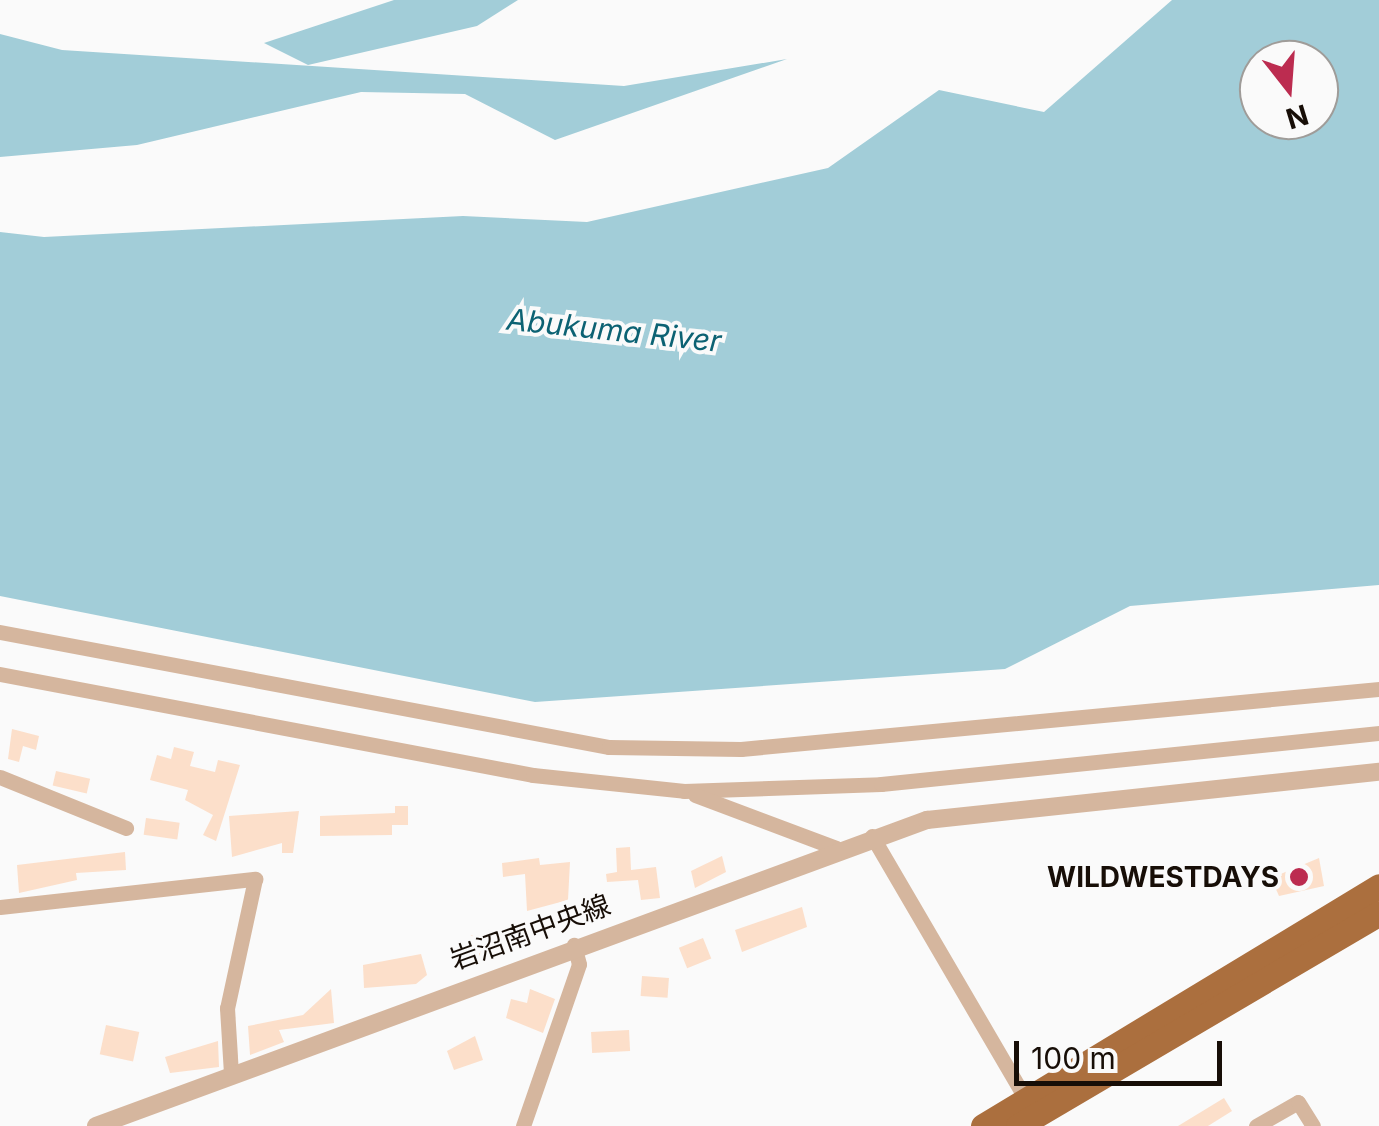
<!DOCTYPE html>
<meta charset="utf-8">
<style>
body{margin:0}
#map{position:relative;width:1379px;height:1126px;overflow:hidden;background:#fafafa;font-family:Inter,"Noto Sans JP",sans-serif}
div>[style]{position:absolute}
.water>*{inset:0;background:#a2cdd8}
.building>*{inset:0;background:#fcdfca;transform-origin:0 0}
.minor>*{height:15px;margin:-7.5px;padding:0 7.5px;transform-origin:7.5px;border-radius:7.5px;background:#d5b69e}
.tertiary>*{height:18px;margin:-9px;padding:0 9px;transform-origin:9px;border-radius:9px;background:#d5b69e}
.trunk>*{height:25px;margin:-12.5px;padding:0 12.5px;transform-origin:12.5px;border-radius:12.5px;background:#ab6f3e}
.dots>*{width:28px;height:28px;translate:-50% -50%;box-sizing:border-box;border:5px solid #fafafa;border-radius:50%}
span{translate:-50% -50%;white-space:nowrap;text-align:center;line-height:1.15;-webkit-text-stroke:8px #fafafa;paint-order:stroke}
.poi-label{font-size:28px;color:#170e07;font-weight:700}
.right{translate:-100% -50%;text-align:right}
.street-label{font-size:28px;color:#170e07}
.water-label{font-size:30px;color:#0c6273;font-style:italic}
.north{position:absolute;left:1239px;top:40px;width:100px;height:100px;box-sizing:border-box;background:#fafafa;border:2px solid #9f9c99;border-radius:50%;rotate:163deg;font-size:28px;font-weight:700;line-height:40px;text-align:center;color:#170e07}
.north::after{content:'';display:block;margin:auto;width:35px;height:45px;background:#bc2c50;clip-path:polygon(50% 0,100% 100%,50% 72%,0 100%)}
.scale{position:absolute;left:1014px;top:1041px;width:208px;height:45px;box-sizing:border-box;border:5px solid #170e07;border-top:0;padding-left:12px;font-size:30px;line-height:35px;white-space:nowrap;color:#170e07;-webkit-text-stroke:8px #fafafa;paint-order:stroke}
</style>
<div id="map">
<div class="water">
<i style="clip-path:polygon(394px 0,518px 0,477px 26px,308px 65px,264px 43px)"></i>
<i style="clip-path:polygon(evenodd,1172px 0,1379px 0,1379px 585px,1130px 606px,1005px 669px,535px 702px,0 596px,0 232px,44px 237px,463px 216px,587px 222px,828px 168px,939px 90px,1044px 112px,1172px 0,1259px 60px,1319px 60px,1319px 120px,1259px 120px,1259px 60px)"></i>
<i style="clip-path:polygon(0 34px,62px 50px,624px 86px,787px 59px,555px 140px,465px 94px,361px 92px,137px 145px,0 157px)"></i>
</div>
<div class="building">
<i style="clip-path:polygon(12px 729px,39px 736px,36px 750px,23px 746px,19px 762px,8px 759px)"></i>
<i style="clip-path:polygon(174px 747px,194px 752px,190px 766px,215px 772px,218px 760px,240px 765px,216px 841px,203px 835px,213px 815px,185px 800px,188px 790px,150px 780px,157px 755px,171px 759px)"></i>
<i style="left:56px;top:771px;width:35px;height:15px;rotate:13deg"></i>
<i style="clip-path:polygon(395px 806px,408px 806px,408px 825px,392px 825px,392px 835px,320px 836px,320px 816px,395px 813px)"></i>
<i style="clip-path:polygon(299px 811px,293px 853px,282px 853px,282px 843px,232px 857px,229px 816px)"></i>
<i style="left:146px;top:818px;width:34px;height:17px;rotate:8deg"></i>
<i style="clip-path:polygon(630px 847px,631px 870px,656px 867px,660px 898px,641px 900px,638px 880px,607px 882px,606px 874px,617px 872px,616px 848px)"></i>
<i style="clip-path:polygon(125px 852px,126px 870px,76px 873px,77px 880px,19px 893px,17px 865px)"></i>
<i style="clip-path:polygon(722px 856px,726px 872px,695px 888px,691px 871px)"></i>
<i style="clip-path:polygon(539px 858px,540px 865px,570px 862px,568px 900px,527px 911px,525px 874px,503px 877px,502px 863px)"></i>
<i style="clip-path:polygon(1319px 858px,1324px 886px,1279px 896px,1271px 878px)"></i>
<i style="clip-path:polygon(802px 907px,807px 927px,742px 952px,735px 930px)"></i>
<i style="left:525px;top:926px;width:22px;height:55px;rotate:80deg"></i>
<i style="left:703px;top:938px;width:22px;height:26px;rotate:68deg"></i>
<i style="clip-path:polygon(421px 954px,427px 975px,416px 984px,364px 988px,363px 965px)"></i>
<i style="left:642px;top:976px;width:27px;height:20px;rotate:4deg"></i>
<i style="clip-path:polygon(331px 989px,334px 1023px,279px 1030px,284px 1042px,250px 1055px,248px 1026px,303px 1015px)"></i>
<i style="clip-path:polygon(530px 989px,555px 999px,543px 1033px,506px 1018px,511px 999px,527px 1003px)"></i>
<i style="left:106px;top:1025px;width:34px;height:30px;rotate:12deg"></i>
<i style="left:629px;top:1030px;width:21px;height:38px;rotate:87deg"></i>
<i style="clip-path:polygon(475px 1036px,483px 1060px,454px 1070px,447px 1051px)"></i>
<i style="clip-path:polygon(218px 1041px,219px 1067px,170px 1073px,165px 1057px)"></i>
<i style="clip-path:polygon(1224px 1098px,1232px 1111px,1208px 1126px,1178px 1126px)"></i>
</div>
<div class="minor">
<i style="left:0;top:632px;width:620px;rotate:10.69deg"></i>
<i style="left:609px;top:747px;width:132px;rotate:0.9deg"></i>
<i style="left:741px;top:749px;width:641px;rotate:-5.37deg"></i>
<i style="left:0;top:674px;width:542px;rotate:10.73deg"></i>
<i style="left:533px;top:775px;width:152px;rotate:6deg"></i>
<i style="left:684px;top:791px;width:197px;rotate:-2deg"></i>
<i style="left:881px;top:784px;width:501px;rotate:-5.85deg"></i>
<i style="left:0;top:777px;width:136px;rotate:22deg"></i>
<i style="left:695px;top:795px;width:151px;rotate:20.6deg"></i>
<i style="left:872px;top:836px;width:306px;rotate:59.7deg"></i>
<i style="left:0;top:907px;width:257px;rotate:-6.3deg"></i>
<i style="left:255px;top:879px;width:132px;rotate:102.2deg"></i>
<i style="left:227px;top:1008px;width:65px;rotate:86.5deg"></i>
<i style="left:523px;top:1126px;width:171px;rotate:-70.9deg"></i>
<i style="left:579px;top:964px;width:20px;rotate:-105deg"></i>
<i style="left:1256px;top:1126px;width:48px;rotate:-29.7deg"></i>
<i style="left:1298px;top:1102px;width:28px;rotate:58deg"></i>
</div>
<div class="tertiary">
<i style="left:96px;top:1126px;width:886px;rotate:-20.22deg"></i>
<i style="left:927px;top:820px;width:455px;rotate:-6.1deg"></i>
</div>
<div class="trunk">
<i style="left:983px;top:1126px;width:463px;rotate:-31.2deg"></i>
<i style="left:1018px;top:1126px;width:419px;rotate:-30.5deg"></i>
</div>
<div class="dots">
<i style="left:1299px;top:877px;background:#bc2c50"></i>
</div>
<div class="poi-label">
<span class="right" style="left:1279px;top:877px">WILDWESTDAYS</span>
</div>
<div class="street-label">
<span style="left:530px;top:932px;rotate:-20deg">岩沼南中央線</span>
</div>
<div class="water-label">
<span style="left:614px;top:330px;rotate:6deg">Abukuma River</span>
</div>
<div class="north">N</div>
<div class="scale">100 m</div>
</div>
